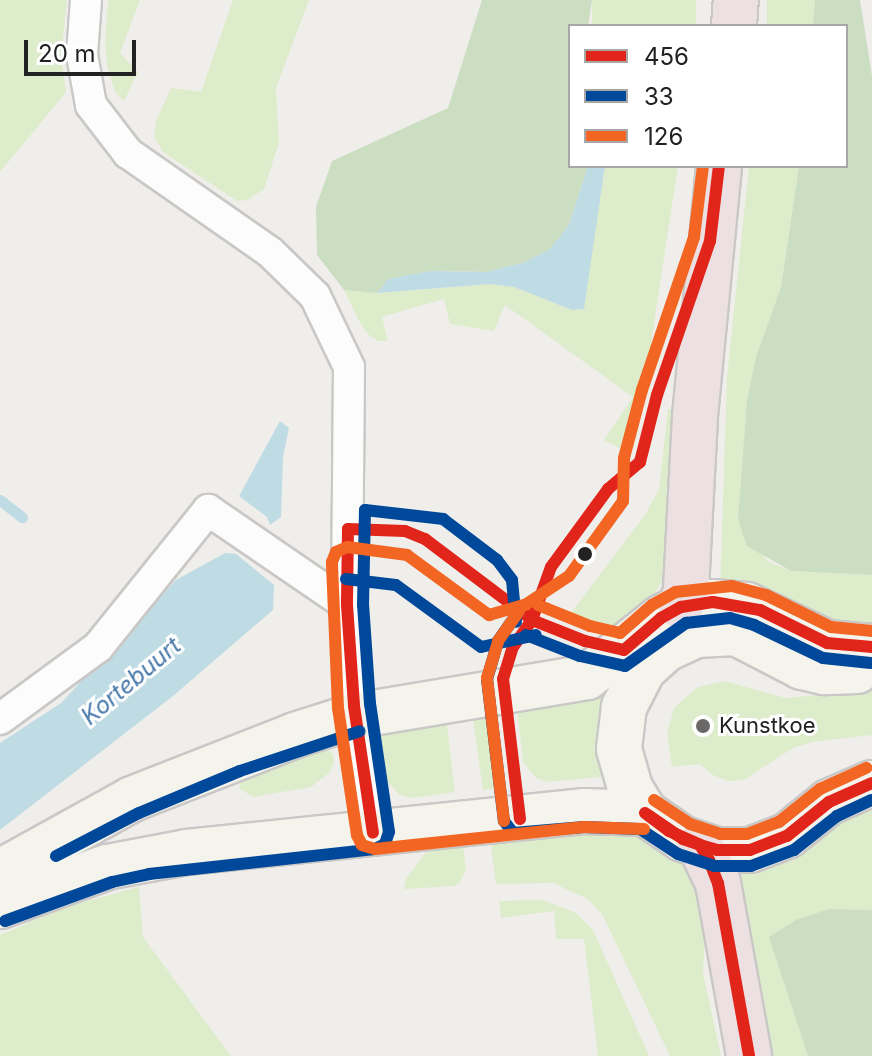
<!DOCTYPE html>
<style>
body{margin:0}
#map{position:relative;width:872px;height:1056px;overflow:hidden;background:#f0eeeb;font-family:Inter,sans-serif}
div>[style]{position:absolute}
.grass>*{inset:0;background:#ddeccb;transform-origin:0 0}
.forest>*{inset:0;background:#cbdec1}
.water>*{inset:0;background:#bfdbe3}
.stream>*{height:11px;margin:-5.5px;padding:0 5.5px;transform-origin:5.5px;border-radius:5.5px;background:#bfdbe3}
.roads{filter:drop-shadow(2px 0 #c9c8c7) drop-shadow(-2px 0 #c9c8c7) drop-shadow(0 2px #c9c8c7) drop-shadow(0 -2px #c9c8c7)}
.minor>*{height:30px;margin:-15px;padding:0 15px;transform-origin:15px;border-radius:15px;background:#fdfcfc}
.secondary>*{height:44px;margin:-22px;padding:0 22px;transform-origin:22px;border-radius:22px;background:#f4f4ed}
.motorway>*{height:44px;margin:-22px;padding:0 22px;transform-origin:22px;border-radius:22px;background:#ece0e2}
.bus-1>*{height:12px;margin:-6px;padding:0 6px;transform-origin:6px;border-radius:6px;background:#e1251b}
.bus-2>*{height:12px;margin:-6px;padding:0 6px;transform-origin:6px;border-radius:6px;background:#004899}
.bus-3>*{height:12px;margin:-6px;padding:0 6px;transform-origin:6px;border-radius:6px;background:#f26522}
.dots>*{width:22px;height:22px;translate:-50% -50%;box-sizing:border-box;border:4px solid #fff;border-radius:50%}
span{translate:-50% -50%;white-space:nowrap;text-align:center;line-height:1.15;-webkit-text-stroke:6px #fff;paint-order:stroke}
.poi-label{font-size:22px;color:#222}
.left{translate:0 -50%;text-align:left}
.water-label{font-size:24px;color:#4a7aab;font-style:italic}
.legend{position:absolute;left:568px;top:24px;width:280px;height:144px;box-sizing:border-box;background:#fff;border:2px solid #a7a7a7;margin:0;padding:10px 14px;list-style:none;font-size:24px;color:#222}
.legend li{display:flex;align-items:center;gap:16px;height:40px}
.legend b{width:40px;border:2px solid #a7a7a7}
.scale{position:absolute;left:24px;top:40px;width:112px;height:36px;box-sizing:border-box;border:4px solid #222;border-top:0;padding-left:10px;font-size:24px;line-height:28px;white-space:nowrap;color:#222;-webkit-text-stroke:6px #fff;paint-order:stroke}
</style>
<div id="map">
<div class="grass">
<i style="clip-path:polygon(0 0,67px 0,61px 56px,66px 92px,0 172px)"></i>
<i style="clip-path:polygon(108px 0,140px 0,120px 53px,138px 72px,124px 101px,115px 92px,107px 66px,105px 42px)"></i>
<i style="clip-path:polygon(233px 0,309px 0,276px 88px,279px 143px,264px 189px,247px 200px,237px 201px,163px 152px,154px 136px,156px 121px,171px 88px,201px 92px)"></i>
<i style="left:592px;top:0;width:104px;height:26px"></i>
<i style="left:767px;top:0;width:48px;height:26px"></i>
<i style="clip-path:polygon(605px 166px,678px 166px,641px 409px,621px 449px,604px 440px,633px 397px,505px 305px,494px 331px,450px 324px,444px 299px,382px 317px,388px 341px,378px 341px,369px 335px,360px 323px,344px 290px,377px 293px,489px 284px,514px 287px,572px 310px,583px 309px)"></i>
<i style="clip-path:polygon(749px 166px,799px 166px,781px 287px,756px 357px,747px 400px,738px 519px,767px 561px,791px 571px,872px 575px,872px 634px,720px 591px,727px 377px)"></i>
<i style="clip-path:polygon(668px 409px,684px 412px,671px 567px,644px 610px,627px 622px,594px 631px,581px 628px,569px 621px,570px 614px,645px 515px,659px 489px)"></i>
<i style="clip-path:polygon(618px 678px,610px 776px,548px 782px,536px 778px,523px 762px,516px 699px)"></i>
<i style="clip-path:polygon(724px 681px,786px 698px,872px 690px,872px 735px,812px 742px,793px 748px,744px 780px,728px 781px,713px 775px,700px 764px,672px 767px,667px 733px,674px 708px,698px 687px)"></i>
<i style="clip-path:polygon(487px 703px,496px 789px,483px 790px,471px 706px)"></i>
<i style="clip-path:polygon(445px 709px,455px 792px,411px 798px,400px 795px,384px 779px,377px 732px)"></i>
<i style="clip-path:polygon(322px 745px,333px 754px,334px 763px,329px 773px,311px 787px,253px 797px,239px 788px,242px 773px)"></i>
<i style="clip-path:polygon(872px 800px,872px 910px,829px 909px,770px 937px,808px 1056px,768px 1056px,730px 867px)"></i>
<i style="clip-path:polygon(489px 832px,634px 833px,664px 846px,685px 868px,699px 890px,706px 916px,703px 973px,721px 1056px,670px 1056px,602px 914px,588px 899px,553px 883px,496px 884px)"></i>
<i style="clip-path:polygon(462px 836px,466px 870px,460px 882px,454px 886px,404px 889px,406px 879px,424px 854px)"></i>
<i style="clip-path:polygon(139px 887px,143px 937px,231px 1056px,0 1056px,0 935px,69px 906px)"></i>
<i style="clip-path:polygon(543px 900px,576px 913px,593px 930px,649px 1056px,598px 1056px,584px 939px,556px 939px,554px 911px,501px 918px,499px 901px)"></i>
</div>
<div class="forest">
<i style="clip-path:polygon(482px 0,592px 0,588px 26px,570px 26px,570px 166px,588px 166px,569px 225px,549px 250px,522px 263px,487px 272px,430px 271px,388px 279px,377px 293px,344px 290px,317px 255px,316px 207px,332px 161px,448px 108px)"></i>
<i style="clip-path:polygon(815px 0,860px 0,872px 76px,872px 575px,791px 571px,747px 546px,738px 519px,747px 400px,756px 357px,781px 287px,799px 166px,846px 166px,846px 26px,813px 26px)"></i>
<i style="clip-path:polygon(829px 909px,872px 910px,872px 1056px,808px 1056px,769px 937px,796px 920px)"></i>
</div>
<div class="water">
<i style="clip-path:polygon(588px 166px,605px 166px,584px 309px,572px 310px,514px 287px,489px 284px,377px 293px,388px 279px,430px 271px,487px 272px,522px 263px,549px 250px,569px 225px)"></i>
<i style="clip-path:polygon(280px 421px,289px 428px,283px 457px,281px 517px,270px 525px,267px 517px,239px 496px)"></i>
<i style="clip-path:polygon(225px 553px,236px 554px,274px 585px,273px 610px,173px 696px,0 830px,0 743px,61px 703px,176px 580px)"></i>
</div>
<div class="stream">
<i style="left:0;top:500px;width:28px;rotate:38deg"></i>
</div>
<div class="roads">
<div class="minor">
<i style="left:86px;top:0;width:55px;rotate:94.2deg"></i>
<i style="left:82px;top:55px;width:51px;rotate:79.8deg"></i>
<i style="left:91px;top:105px;width:61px;rotate:52.4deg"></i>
<i style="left:128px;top:153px;width:173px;rotate:34.9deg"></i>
<i style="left:270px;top:252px;width:63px;rotate:44.4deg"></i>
<i style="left:315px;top:296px;width:79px;rotate:64.4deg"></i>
<i style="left:349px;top:367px;width:238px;rotate:90.5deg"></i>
<i style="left:347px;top:605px;width:101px;rotate:86deg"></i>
<i style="left:354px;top:706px;width:128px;rotate:81.5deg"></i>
<i style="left:0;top:719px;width:122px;rotate:-36.3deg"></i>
<i style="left:98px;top:647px;width:176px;rotate:-51.2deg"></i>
<i style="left:208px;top:510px;width:168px;rotate:34.4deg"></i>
</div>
<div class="secondary">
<i style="left:857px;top:671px;width:33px;rotate:178deg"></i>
<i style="left:824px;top:672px;width:23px;rotate:-167deg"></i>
<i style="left:802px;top:667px;width:74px;rotate:-152.7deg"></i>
<i style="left:736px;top:633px;width:40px;rotate:177.1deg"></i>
<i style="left:696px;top:635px;width:33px;rotate:155deg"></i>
<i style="left:666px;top:649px;width:31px;rotate:138deg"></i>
<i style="left:643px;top:670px;width:42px;rotate:117.2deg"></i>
<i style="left:624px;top:707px;width:42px;rotate:96.8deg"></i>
<i style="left:619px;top:749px;width:41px;rotate:74.2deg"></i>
<i style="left:630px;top:788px;width:29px;rotate:59deg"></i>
<i style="left:645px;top:813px;width:46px;rotate:34.4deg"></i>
<i style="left:683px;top:839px;width:36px;rotate:18deg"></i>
<i style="left:717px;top:850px;width:33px"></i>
<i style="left:750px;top:850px;width:40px;rotate:-21deg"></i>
<i style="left:787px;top:836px;width:54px;rotate:-39deg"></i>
<i style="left:829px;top:802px;width:47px;rotate:-23.8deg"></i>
<i style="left:0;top:872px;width:151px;rotate:-28.9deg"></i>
<i style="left:132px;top:799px;width:175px;rotate:-21.4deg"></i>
<i style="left:295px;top:735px;width:63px;rotate:-17.6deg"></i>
<i style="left:355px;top:716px;width:235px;rotate:-9.5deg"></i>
<i style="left:587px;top:677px;width:95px;rotate:-38.6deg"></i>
<i style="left:661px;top:618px;width:23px;rotate:-29deg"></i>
<i style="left:681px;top:607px;width:32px;rotate:-9deg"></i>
<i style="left:713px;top:602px;width:34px;rotate:5deg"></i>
<i style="left:747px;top:605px;width:89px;rotate:25.4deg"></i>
<i style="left:827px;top:643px;width:45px;rotate:5.1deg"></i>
<i style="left:0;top:906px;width:114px;rotate:-20deg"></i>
<i style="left:107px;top:867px;width:81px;rotate:-10.6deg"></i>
<i style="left:187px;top:852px;width:398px;rotate:-5.9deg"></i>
<i style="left:583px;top:811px;width:62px;rotate:1.8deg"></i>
</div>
<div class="motorway">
<i style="left:734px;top:26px;width:26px;rotate:-86deg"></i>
<i style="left:681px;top:607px;width:19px;rotate:-74deg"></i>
<i style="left:686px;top:589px;width:173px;rotate:-87deg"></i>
<i style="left:695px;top:416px;width:251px;rotate:-84.5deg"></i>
<i style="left:700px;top:845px;width:42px;rotate:64.7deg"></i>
<i style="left:718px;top:883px;width:176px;rotate:79.8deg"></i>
</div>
</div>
<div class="bus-1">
<i style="left:640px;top:462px;width:69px;rotate:-75.8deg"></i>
<i style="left:657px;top:395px;width:163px;rotate:-71deg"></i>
<i style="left:710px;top:241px;width:76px;rotate:-83.2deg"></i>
<i style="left:348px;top:529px;width:57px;rotate:2deg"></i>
<i style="left:405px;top:531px;width:22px;rotate:22deg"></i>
<i style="left:425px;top:539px;width:134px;rotate:37.1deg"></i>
<i style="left:532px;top:620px;width:57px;rotate:21.6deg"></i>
<i style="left:585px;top:641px;width:40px;rotate:13deg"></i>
<i style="left:348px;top:529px;width:76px;rotate:90.8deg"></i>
<i style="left:347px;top:605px;width:101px;rotate:86deg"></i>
<i style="left:354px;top:706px;width:128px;rotate:81.5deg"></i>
<i style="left:624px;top:650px;width:49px;rotate:-40.9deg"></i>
<i style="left:661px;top:618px;width:23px;rotate:-29deg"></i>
<i style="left:681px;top:607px;width:32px;rotate:-9deg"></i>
<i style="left:713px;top:602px;width:48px;rotate:9.7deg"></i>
<i style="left:760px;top:610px;width:75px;rotate:26.2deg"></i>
<i style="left:827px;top:643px;width:45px;rotate:5.1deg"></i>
<i style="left:645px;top:813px;width:30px;rotate:37deg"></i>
<i style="left:669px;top:831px;width:34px;rotate:24deg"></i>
<i style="left:700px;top:845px;width:17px;rotate:59deg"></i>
<i style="left:709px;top:860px;width:25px;rotate:69deg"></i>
<i style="left:718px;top:883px;width:176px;rotate:79.8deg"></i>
<i style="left:648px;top:815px;width:42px;rotate:34.4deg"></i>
<i style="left:683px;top:839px;width:18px;rotate:19deg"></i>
<i style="left:700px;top:845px;width:18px;rotate:16deg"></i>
<i style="left:717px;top:850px;width:33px"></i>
<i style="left:750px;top:850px;width:40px;rotate:-21deg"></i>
<i style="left:787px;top:836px;width:54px;rotate:-39deg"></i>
<i style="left:829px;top:802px;width:47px;rotate:-23.8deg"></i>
<i style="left:520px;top:819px;width:141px;rotate:-96.9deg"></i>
<i style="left:503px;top:679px;width:34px;rotate:-73deg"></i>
<i style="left:513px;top:647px;width:33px;rotate:-55deg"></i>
<i style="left:532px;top:620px;width:56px;rotate:-70.3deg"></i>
<i style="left:551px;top:567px;width:97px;rotate:-53.8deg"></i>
<i style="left:608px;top:489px;width:42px;rotate:-40.2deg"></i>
</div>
<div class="bus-2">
<i style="left:346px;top:579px;width:50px;rotate:6.8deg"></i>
<i style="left:396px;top:585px;width:105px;rotate:36.1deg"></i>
<i style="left:481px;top:647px;width:56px;rotate:-12.3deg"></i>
<i style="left:519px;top:611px;width:37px;rotate:125deg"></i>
<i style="left:498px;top:641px;width:40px;rotate:106deg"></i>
<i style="left:487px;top:679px;width:143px;rotate:83.2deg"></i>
<i style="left:504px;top:821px;width:15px;rotate:53deg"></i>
<i style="left:513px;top:833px;width:71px;rotate:-4.8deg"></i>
<i style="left:584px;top:827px;width:56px;rotate:2deg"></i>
<i style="left:640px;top:829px;width:45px;rotate:33.3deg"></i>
<i style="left:678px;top:854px;width:38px;rotate:18deg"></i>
<i style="left:714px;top:866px;width:37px"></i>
<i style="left:751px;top:866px;width:46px;rotate:-20.4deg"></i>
<i style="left:794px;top:850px;width:55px;rotate:-38.3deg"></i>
<i style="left:837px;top:816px;width:38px;rotate:-25deg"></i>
<i style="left:526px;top:635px;width:58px;rotate:21.3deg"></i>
<i style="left:580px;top:656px;width:46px;rotate:12.5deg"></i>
<i style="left:625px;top:666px;width:75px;rotate:-35.2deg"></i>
<i style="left:686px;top:623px;width:44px;rotate:-6.5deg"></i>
<i style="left:730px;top:618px;width:25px;rotate:16deg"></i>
<i style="left:754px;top:625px;width:76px;rotate:25.6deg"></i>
<i style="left:823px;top:658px;width:48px;rotate:5.9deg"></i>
<i style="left:56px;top:856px;width:93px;rotate:-27.4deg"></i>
<i style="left:139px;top:813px;width:109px;rotate:-22.6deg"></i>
<i style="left:240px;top:771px;width:126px;rotate:-18.4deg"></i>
<i style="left:5px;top:921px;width:114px;rotate:-20deg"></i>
<i style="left:112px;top:882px;width:38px;rotate:-12deg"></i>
<i style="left:149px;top:874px;width:227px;rotate:-6.3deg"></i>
<i style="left:375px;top:849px;width:11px;rotate:-27deg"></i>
<i style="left:385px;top:844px;width:13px;rotate:-72deg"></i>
<i style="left:389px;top:832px;width:129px;rotate:-98.4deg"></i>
<i style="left:370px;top:704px;width:99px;rotate:-94deg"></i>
<i style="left:363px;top:605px;width:95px;rotate:-88.8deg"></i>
<i style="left:365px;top:510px;width:79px;rotate:6.6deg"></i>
<i style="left:443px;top:519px;width:68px;rotate:37.2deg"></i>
<i style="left:497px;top:560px;width:25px;rotate:53deg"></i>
<i style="left:512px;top:580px;width:42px;rotate:84.6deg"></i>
</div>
<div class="bus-3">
<i style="left:538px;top:605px;width:56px;rotate:22deg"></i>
<i style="left:590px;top:626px;width:31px;rotate:13deg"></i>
<i style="left:620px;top:633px;width:43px;rotate:-41.2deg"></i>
<i style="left:652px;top:605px;width:26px;rotate:-29deg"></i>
<i style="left:675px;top:592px;width:57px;rotate:-6deg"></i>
<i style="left:732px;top:586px;width:35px;rotate:15deg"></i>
<i style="left:766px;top:595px;width:72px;rotate:26.2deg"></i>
<i style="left:831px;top:627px;width:41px;rotate:5.6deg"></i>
<i style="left:654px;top:800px;width:43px;rotate:33.7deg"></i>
<i style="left:690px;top:824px;width:32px;rotate:18deg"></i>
<i style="left:720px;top:834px;width:27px"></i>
<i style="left:747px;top:834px;width:34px;rotate:-21deg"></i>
<i style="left:779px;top:822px;width:53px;rotate:-38.8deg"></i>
<i style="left:820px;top:789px;width:51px;rotate:-24.5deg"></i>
<i style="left:504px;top:821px;width:144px;rotate:-96.8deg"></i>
<i style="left:487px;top:678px;width:39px;rotate:-73deg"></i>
<i style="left:498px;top:641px;width:37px;rotate:-55deg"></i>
<i style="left:644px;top:829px;width:60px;rotate:-178.1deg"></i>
<i style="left:584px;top:827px;width:210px;rotate:174deg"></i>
<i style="left:375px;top:849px;width:14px;rotate:-163deg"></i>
<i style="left:362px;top:845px;width:11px;rotate:-117deg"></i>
<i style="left:357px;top:835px;width:128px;rotate:-98.5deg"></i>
<i style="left:338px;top:708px;width:146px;rotate:-92.4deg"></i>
<i style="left:332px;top:562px;width:11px;rotate:-68deg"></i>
<i style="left:336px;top:552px;width:12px;rotate:-24deg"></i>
<i style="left:347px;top:547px;width:61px;rotate:7.6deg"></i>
<i style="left:407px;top:555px;width:102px;rotate:36.2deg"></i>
<i style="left:489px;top:615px;width:37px;rotate:-16deg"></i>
<i style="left:525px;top:605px;width:53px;rotate:-33.4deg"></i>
<i style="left:569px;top:576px;width:92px;rotate:-54.2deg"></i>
<i style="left:623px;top:501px;width:43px;rotate:-88.7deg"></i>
<i style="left:624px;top:458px;width:70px;rotate:-75.2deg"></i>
<i style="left:642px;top:390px;width:162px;rotate:-71.2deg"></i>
<i style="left:694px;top:237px;width:72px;rotate:-82.8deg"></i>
</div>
<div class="dots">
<i style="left:585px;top:554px;background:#222"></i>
<i style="left:703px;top:726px;background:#6a6968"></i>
</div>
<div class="poi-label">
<span class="left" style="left:719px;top:726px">Kunstkoe</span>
</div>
<div class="water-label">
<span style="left:131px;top:681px;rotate:-40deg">Kortebuurt</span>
</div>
<ul class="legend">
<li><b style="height:10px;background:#e1251b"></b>456</li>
<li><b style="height:10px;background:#004899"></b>33</li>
<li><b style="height:10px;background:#f26522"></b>126</li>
</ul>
<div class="scale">20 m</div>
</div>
